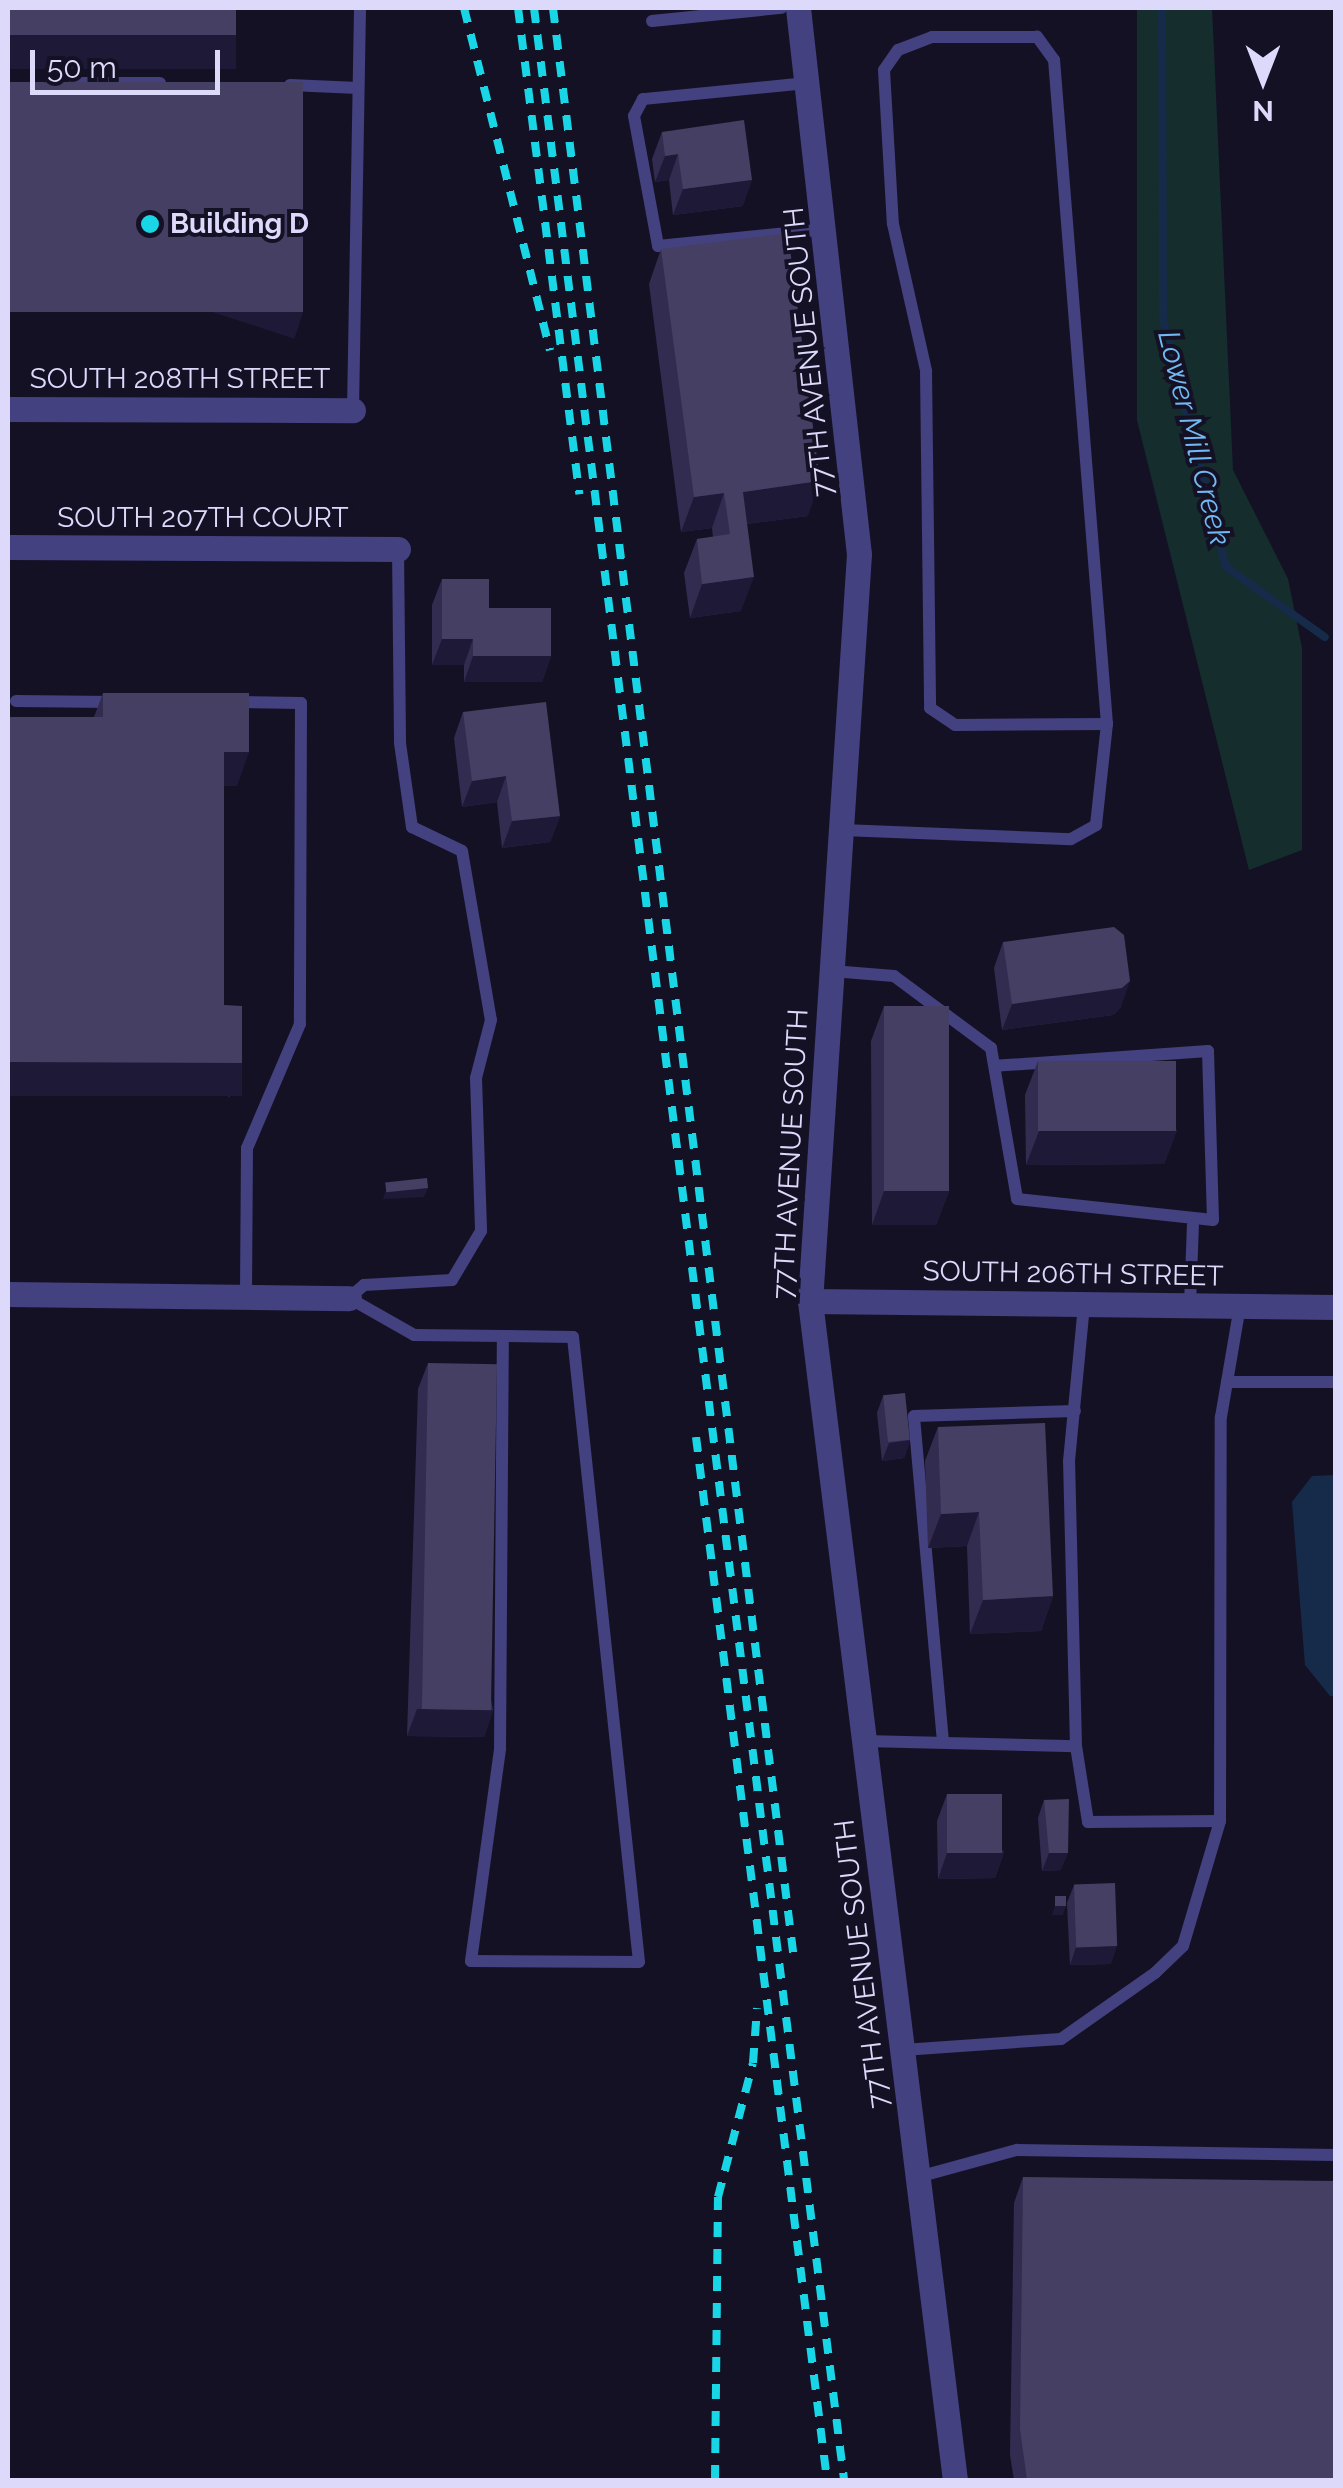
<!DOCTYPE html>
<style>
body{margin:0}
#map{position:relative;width:1343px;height:2488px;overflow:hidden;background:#151125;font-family:Raleway,sans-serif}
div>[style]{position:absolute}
.green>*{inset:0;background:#152e2d}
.water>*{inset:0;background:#162b4a}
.stream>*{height:8px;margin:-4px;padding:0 4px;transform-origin:4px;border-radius:4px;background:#162b4a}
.lane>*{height:12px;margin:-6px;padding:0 6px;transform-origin:6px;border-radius:6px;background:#43417f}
.street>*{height:25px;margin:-12.5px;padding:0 12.5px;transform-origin:12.5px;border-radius:12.5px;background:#43417f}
.rail>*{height:8px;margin-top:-4px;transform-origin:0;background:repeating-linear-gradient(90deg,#19d6e7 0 15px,transparent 0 27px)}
.wall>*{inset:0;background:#332c51}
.shaded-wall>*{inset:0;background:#1f1938;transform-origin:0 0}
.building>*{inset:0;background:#453f63;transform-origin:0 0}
.dots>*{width:28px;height:28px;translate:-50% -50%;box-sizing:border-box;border:5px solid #151125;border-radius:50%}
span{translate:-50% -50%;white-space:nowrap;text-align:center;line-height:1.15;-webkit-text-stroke:8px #151125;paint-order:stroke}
.poi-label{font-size:28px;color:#dcd9fb;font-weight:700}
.left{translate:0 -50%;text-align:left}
.street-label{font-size:28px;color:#dcd9fb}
.water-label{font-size:30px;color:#72b8f1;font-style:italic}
.frame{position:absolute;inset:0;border:10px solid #dcd9fb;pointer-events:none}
.north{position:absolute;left:1213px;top:30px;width:100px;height:100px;-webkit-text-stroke:8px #151125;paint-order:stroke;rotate:180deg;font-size:28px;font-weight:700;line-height:40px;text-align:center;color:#dcd9fb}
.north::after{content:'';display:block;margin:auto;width:35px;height:45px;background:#dcd9fb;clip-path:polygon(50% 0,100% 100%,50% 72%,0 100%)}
.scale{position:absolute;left:30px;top:50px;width:190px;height:45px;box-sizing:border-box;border:5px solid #dcd9fb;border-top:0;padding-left:12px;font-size:30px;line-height:35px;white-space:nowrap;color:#dcd9fb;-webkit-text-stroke:8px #151125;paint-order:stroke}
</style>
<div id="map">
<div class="green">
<i style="clip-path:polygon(1137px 8px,1212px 8px,1233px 470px,1288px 579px,1302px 648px,1302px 850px,1249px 870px,1137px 420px)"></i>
</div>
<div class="water">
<i style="clip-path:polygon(1335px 1475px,1336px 1696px,1330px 1696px,1305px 1665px,1292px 1502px,1312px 1476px)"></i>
</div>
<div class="stream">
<i style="left:1162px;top:8px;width:312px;rotate:89.8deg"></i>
<i style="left:1163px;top:320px;width:255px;rotate:75.7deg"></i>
<i style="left:1226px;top:567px;width:121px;rotate:35.3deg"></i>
</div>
<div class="lane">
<i style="left:652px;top:21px;width:130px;rotate:-5.8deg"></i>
<i style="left:75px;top:83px;width:85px"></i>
<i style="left:807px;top:83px;width:165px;rotate:174.4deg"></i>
<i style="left:643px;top:99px;width:19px;rotate:118deg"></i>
<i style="left:634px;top:116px;width:132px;rotate:79.5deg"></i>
<i style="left:658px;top:246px;width:169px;rotate:-5.8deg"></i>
<i style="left:290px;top:85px;width:68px;rotate:2.5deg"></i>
<i style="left:353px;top:410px;width:402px;rotate:-89deg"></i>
<i style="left:398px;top:549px;width:194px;rotate:89.4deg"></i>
<i style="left:400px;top:743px;width:85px;rotate:81.9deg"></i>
<i style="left:412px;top:827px;width:55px;rotate:25.6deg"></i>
<i style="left:462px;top:851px;width:171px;rotate:80.3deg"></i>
<i style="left:491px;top:1020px;width:60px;rotate:104.5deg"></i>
<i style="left:476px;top:1078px;width:153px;rotate:88.1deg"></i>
<i style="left:481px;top:1231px;width:57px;rotate:120.6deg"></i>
<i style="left:452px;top:1280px;width:88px;rotate:176.7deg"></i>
<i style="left:364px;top:1285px;width:20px;rotate:139deg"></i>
<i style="left:349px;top:1298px;width:75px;rotate:29.6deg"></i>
<i style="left:414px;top:1335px;width:89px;rotate:0.6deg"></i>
<i style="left:503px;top:1336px;width:70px;rotate:0.8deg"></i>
<i style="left:573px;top:1337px;width:628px;rotate:83.97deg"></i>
<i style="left:639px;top:1962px;width:168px;rotate:-179.7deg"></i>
<i style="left:471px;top:1961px;width:215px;rotate:-82.2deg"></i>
<i style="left:500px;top:1748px;width:412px;rotate:-89.6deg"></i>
<i style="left:16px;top:701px;width:97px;rotate:0.6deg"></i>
<i style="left:233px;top:702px;width:68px;rotate:0.8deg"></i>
<i style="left:301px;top:703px;width:321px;rotate:90.2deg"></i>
<i style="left:300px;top:1024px;width:135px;rotate:113.1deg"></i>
<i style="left:247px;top:1148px;width:148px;rotate:90.4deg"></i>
<i style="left:843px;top:830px;width:228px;rotate:2.3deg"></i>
<i style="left:1071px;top:839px;width:29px;rotate:-29deg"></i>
<i style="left:1096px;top:825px;width:102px;rotate:-83.8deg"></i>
<i style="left:1107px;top:724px;width:666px;rotate:-94.56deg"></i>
<i style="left:1054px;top:60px;width:29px;rotate:-126deg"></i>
<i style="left:1037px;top:37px;width:105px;rotate:180deg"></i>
<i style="left:932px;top:37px;width:36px;rotate:159deg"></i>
<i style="left:898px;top:50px;width:24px;rotate:125deg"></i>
<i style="left:884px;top:70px;width:154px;rotate:86.7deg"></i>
<i style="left:893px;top:224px;width:151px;rotate:77.3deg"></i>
<i style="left:926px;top:371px;width:337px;rotate:89.3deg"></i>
<i style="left:930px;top:708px;width:30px;rotate:34deg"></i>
<i style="left:955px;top:725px;width:152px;rotate:-0.4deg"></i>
<i style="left:832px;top:971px;width:62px;rotate:4.6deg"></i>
<i style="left:894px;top:976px;width:121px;rotate:36.6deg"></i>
<i style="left:991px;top:1048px;width:153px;rotate:80.2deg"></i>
<i style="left:1017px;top:1199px;width:197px;rotate:6.1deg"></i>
<i style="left:1213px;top:1220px;width:169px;rotate:-91.7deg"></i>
<i style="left:1208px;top:1051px;width:213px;rotate:176deg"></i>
<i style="left:1190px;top:1305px;width:80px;rotate:-87.9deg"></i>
<i style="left:1227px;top:1382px;width:109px"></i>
<i style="left:865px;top:1741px;width:211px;rotate:1.4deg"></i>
<i style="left:1076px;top:1746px;width:285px;rotate:-91.4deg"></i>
<i style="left:1069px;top:1461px;width:158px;rotate:-84.5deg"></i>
<i style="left:943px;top:1742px;width:327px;rotate:-95.1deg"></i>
<i style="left:914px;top:1416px;width:161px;rotate:-1.8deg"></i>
<i style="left:1076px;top:1746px;width:77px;rotate:81deg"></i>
<i style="left:1088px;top:1822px;width:132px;rotate:-0.4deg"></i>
<i style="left:1220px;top:1821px;width:404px;rotate:-89.9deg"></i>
<i style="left:1221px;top:1417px;width:113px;rotate:-80.3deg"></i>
<i style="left:903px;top:2050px;width:158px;rotate:-4deg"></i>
<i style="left:1061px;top:2039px;width:115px;rotate:-35.1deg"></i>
<i style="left:1155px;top:1973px;width:39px;rotate:-44deg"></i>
<i style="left:1183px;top:1946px;width:130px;rotate:-73.5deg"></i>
<i style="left:918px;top:2177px;width:103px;rotate:-15.3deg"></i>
<i style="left:1017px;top:2150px;width:319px;rotate:0.9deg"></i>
</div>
<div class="street">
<i style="left:798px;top:8px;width:549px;rotate:83.63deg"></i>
<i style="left:859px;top:554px;width:749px;rotate:93.75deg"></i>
<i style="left:810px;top:1301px;width:1188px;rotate:82.99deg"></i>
<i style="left:8px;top:409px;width:345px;rotate:0.2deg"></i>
<i style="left:8px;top:547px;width:390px;rotate:0.3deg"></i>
<i style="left:8px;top:1294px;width:341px;rotate:0.7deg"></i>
<i style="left:810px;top:1301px;width:526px;rotate:0.65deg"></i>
</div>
<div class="rail">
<i style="left:464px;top:8px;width:353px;rotate:75.9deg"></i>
<i style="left:518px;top:8px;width:490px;rotate:82.8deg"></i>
<i style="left:534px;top:8px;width:2491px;rotate:82.85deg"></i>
<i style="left:553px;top:8px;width:1966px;rotate:82.96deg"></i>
<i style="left:696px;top:1437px;width:1051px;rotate:82.84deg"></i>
<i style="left:715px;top:2480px;width:283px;rotate:-89.4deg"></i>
<i style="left:718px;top:2197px;width:138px;rotate:-75.4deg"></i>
<i style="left:753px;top:2063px;width:55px;rotate:-85.8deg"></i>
</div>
<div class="wall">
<i style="clip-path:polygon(662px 132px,743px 206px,673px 215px,669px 180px,655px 182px,652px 159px)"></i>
<i style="clip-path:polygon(661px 249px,808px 516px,747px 524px,741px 611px,690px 618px,684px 573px,697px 539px,713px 537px,712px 528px,681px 532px,649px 284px)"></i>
<i style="clip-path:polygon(442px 579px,489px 608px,551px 656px,542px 682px,464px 682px,464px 665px,432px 665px,432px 605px)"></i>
<i style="clip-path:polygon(103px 693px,237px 786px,224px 786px,224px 1005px,242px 1063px,229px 1098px,94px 717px)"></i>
<i style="clip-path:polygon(463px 712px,560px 816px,550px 842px,502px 848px,497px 802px,462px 807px,454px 738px)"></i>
<i style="clip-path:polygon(1003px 942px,1121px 1007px,1113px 1015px,1002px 1030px,994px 968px)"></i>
<i style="clip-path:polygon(884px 1006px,949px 1191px,936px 1225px,872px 1225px,871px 1041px)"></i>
<i style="clip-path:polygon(1038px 1061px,1177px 1130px,1164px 1164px,1026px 1165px,1025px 1095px)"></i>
<i style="clip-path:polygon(428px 1363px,493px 1710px,484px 1737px,407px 1736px,418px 1389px)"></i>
<i style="clip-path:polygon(883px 1396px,910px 1440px,904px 1458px,882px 1461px,877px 1413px)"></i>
<i style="clip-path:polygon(938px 1427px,1053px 1596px,1041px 1631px,970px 1634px,967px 1546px,928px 1548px,925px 1461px)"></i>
<i style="clip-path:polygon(947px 1794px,1004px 1852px,995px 1878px,938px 1879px,937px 1821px)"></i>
<i style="clip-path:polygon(1044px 1800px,1061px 1870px,1042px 1871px,1038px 1818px)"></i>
<i style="clip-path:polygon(1074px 1885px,1111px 1964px,1070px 1965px,1067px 1903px)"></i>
<i style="clip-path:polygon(1023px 2177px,1336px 2480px,1014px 2480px,1010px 2455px,1014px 2203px)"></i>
</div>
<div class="shaded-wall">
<i style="left:8px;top:35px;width:228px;height:34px"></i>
<i style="clip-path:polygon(678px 154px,669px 180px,655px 182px,665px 156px)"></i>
<i style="clip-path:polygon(752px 180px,743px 206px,673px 215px,683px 189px)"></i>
<i style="left:303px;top:312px;width:28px;height:295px;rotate:108deg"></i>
<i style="clip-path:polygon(820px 481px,808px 516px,730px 526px,743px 492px)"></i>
<i style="clip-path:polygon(724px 493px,712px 528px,681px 532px,694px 497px)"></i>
<i style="clip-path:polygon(754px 577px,741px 611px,690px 618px,702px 584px)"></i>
<i style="clip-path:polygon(442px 639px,473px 639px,464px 665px,432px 665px)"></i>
<i style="clip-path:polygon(473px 656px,551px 656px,542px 682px,464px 682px)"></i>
<i style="clip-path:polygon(224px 752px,249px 752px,237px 786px,212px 786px)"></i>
<i style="clip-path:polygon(506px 776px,497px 802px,462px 807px,472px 781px)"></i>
<i style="clip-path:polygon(560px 816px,550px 842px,502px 848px,512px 821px)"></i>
<i style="clip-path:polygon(1130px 981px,1121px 1007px,1113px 1015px,1002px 1030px,1012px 1004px)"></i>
<i style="left:8px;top:1062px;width:234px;height:34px"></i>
<i style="clip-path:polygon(1177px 1130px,1164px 1164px,1026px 1165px,1039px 1131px)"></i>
<i style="clip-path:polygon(428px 1188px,424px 1197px,383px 1199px,386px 1190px)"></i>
<i style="clip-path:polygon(884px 1191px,949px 1191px,936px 1225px,872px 1225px)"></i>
<i style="clip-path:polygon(910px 1440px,904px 1458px,882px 1461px,889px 1443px)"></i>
<i style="clip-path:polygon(979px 1512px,967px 1546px,928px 1548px,941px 1514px)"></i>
<i style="clip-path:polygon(1053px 1596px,1041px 1631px,970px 1634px,983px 1600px)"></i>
<i style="clip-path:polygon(417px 1709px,493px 1710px,484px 1737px,407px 1736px)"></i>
<i style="clip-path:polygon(1004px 1852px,995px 1878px,938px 1879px,947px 1853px)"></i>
<i style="clip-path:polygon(1049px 1853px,1068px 1853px,1061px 1870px,1042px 1871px)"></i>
<i style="clip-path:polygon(1055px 1906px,1066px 1906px,1063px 1915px,1052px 1915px)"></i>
<i style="clip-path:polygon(1117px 1946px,1111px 1964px,1070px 1965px,1076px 1947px)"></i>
</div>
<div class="building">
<i style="left:8px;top:8px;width:228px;height:27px"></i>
<i style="left:303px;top:82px;width:230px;height:295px;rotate:90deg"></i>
<i style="clip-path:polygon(744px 120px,752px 180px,683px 189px,678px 154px,665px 156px,662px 132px)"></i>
<i style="clip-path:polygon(788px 233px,820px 481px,743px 492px,754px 577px,702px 584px,697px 539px,730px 534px,724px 493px,694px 497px,661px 249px)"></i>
<i style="clip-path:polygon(442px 579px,489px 579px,489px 608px,551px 608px,551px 656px,473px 656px,473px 639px,442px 639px)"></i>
<i style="clip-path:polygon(103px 693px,249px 693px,249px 752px,224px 752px,224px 1005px,242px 1006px,242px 1063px,8px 1062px,8px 717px,103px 717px)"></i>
<i style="clip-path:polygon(546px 702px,560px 816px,512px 821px,506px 776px,472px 781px,463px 712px)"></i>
<i style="clip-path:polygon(1114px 927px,1124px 935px,1130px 981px,1122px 988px,1012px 1004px,1003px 942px)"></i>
<i style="left:884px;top:1006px;width:65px;height:185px"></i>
<i style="left:1038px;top:1061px;width:138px;height:70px"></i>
<i style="left:427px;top:1178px;width:10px;height:42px;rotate:84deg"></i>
<i style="left:428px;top:1363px;width:69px;height:346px;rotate:1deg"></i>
<i style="left:905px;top:1393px;width:47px;height:22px;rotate:84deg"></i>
<i style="clip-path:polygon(1045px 1423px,1053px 1596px,983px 1600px,979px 1512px,941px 1514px,938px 1427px)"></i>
<i style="left:947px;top:1794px;width:55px;height:59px"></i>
<i style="clip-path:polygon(1069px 1799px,1068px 1853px,1049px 1853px,1044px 1800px)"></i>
<i style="left:1115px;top:1883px;width:63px;height:41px;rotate:88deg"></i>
<i style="left:1066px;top:1896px;width:10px;height:11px;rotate:90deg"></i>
<i style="clip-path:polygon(1023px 2177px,1336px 2181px,1336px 2480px,1027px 2480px,1020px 2429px)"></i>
</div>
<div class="dots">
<i style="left:150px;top:224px;background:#19d6e7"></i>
</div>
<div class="poi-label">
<span class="left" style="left:170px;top:224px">Building D</span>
</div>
<div class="street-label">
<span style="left:809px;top:352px;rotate:-96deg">77TH AVENUE SOUTH</span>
<span style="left:180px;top:379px">SOUTH 208TH STREET</span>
<span style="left:203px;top:518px">SOUTH 207TH COURT</span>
<span style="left:791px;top:1154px;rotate:-87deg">77TH AVENUE SOUTH</span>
<span style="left:1073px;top:1274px;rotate:1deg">SOUTH 206TH STREET</span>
<span style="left:862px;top:1964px;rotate:-97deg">77TH AVENUE SOUTH</span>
</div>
<div class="water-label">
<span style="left:1194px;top:438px;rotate:76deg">Lower Mill Creek</span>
</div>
<div class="frame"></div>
<div class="north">N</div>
<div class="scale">50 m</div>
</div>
